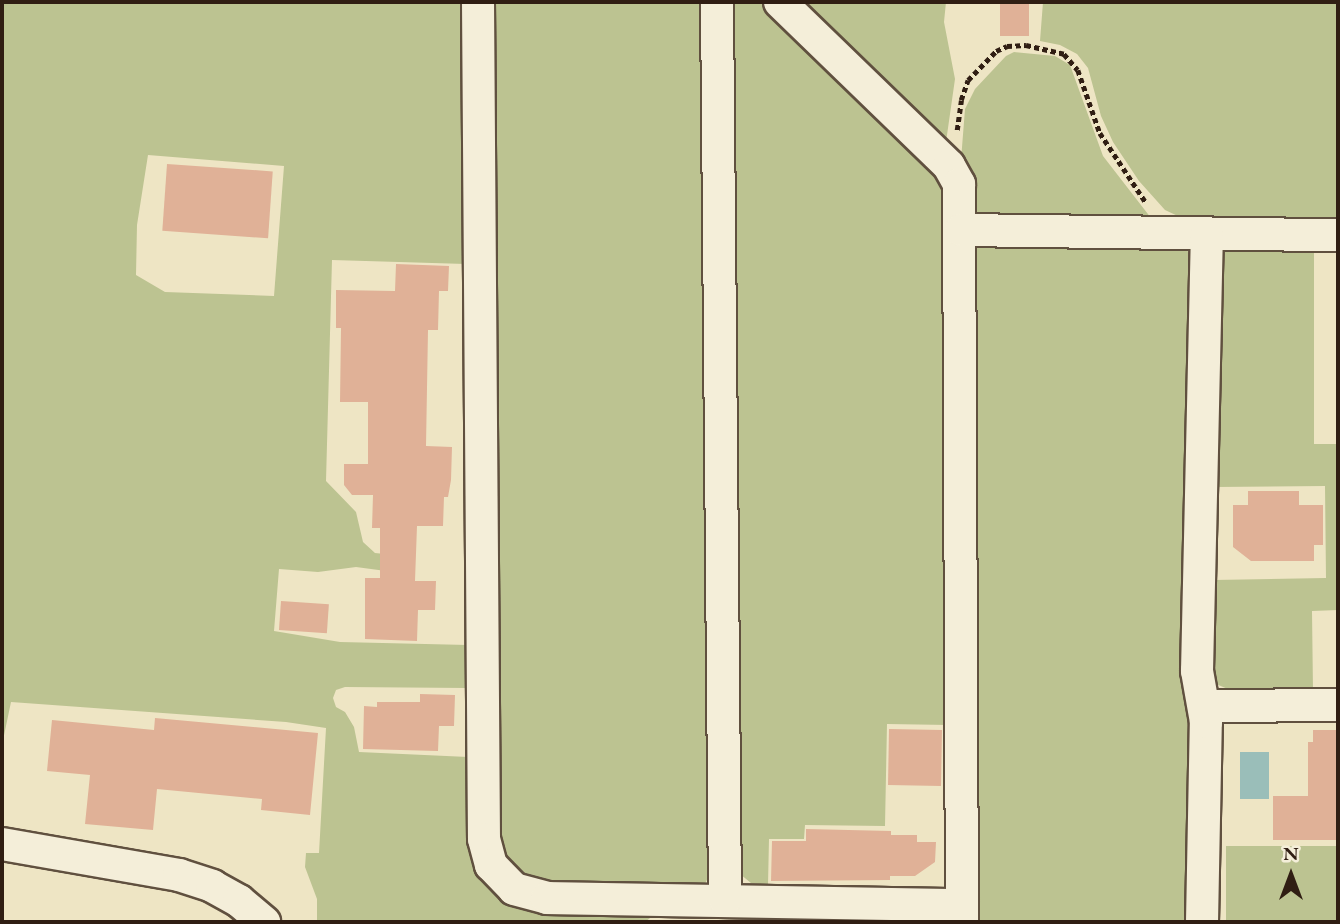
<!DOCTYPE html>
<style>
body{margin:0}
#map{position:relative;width:1340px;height:924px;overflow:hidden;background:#eee5c4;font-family:"EB Garamond",serif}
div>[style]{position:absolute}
.green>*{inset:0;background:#bcc391;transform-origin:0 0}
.water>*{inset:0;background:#9abeb9;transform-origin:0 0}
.building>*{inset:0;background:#e0b197;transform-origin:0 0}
.path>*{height:4.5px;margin-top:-2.25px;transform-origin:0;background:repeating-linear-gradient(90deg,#301e13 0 5px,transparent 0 8.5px)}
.roads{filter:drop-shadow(2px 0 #60503f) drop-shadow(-2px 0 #60503f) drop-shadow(0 2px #60503f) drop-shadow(0 -2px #60503f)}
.minor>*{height:32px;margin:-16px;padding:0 16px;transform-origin:16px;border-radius:16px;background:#f4eed9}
span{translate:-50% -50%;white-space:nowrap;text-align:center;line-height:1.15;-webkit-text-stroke:6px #f4eed9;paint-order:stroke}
.frame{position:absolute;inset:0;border:4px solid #301e13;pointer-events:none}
.north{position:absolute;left:1256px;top:840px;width:70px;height:70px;-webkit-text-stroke:5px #f4eed9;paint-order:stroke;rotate:0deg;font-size:19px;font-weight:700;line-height:28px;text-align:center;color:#301e13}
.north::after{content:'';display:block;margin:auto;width:24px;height:32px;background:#301e13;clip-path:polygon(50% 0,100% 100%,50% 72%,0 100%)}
</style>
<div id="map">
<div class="green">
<i style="clip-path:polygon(evenodd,2px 2px,469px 2px,466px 264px,332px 260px,326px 481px,356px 512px,363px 542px,375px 553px,414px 557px,386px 571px,356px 567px,318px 572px,279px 569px,274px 631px,340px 642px,468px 645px,467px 688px,345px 687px,336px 690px,333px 698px,336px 707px,345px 712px,354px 727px,359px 752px,468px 757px,520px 907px,549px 912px,659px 911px,645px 922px,317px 922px,317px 899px,305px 867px,306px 853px,319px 853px,326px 728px,286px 722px,11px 702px,2px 745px,2px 2px,148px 155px,284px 166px,274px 296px,165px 292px,136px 275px,137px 225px,148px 155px)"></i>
<i style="clip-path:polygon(488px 2px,706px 2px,710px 873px,705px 884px,697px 886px,534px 886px,494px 851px)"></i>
<i style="clip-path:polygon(726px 2px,767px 2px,943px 175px,949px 725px,887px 724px,885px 826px,805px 825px,804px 839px,769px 839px,768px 885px,751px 883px,740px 874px)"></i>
<i style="clip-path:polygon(797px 2px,946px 2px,944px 22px,955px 79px,946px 142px)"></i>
<i style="clip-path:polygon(1043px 2px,1338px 2px,1338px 219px,1202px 219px,1180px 217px,1165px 210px,1139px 181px,1113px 142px,1101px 116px,1088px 68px,1077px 54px,1060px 45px,1040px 41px)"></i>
<i style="clip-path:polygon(1014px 52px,1055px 56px,1070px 65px,1103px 156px,1151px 218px,974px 218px,961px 160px,965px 109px,975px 89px,1006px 56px)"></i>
<i style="clip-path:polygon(975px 244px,1185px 247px,1192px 258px,1191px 922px,977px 922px)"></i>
<i style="clip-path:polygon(1314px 244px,1314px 444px,1338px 444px,1338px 610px,1312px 611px,1313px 691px,1235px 692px,1216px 684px,1212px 676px,1214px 580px,1326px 578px,1325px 486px,1215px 487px,1221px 247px)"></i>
<i style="left:1226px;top:846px;width:112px;height:76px"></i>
</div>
<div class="water">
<i style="left:1240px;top:752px;width:29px;height:47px"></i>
</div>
<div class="building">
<i style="left:1000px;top:2px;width:29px;height:34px"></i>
<i style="left:167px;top:164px;width:106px;height:67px;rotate:4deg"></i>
<i style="clip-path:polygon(396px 264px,449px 266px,448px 291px,439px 291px,438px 330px,428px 330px,426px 446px,452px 447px,451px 480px,448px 497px,444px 497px,443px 526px,417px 526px,415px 581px,436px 581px,435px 610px,418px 610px,417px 641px,365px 639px,365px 578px,380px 578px,380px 528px,372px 528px,373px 495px,352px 495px,344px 485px,344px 464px,368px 464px,368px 402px,340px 402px,341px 328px,336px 328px,336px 290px,395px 291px)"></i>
<i style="clip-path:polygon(1248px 491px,1299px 491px,1299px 505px,1323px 505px,1323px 545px,1314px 545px,1314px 561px,1251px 561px,1233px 547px,1233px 505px,1248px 505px)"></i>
<i style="left:281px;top:601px;width:48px;height:29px;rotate:4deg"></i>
<i style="clip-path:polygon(420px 694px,455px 695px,454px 726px,439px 726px,438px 751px,363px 749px,364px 706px,377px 707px,377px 702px,420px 702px)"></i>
<i style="clip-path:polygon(155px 718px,318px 733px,310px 815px,261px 810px,262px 799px,157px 789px,153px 830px,85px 824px,90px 775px,47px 771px,52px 720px,154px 730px)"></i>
<i style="left:889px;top:729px;width:53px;height:56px;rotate:1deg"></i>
<i style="clip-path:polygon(1313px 730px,1338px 730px,1338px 840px,1273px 840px,1273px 796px,1308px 796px,1308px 742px,1313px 742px)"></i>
<i style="clip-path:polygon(806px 829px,891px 831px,891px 835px,917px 835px,917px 842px,936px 842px,935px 862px,915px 876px,890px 876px,890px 880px,771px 881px,772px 841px,806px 841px)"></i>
</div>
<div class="path">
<i style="left:957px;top:130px;width:30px;rotate:-82deg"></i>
<i style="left:961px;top:100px;width:21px;rotate:-71deg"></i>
<i style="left:968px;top:80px;width:40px;rotate:-46deg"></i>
<i style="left:996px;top:51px;width:12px;rotate:-24deg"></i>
<i style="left:1007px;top:46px;width:19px;rotate:-3deg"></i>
<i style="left:1026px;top:45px;width:39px;rotate:13deg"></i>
<i style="left:1064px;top:54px;width:21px;rotate:49deg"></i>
<i style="left:1078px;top:70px;width:67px;rotate:70.8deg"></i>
<i style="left:1100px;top:133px;width:82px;rotate:56.5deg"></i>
</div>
<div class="roads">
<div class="minor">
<i style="left:478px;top:2px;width:837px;rotate:89.59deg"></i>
<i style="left:484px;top:839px;width:27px;rotate:75deg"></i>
<i style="left:491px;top:865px;width:33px;rotate:46deg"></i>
<i style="left:514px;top:889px;width:34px;rotate:15deg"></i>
<i style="left:547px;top:898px;width:415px;rotate:1deg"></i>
<i style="left:717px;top:2px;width:898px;rotate:89.49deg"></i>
<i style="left:780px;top:2px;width:235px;rotate:44.1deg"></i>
<i style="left:949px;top:166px;width:21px;rotate:61deg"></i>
<i style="left:959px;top:184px;width:738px;rotate:89.77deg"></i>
<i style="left:961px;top:230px;width:377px;rotate:0.8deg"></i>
<i style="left:1205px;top:706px;width:133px;rotate:-0.4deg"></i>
<i style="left:2px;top:844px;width:180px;rotate:9.9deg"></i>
<i style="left:179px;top:875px;width:35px;rotate:18deg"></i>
<i style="left:212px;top:886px;width:31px;rotate:29deg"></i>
<i style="left:239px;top:901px;width:33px;rotate:40deg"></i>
<i style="left:1202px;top:922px;width:200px;rotate:-88.9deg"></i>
<i style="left:1206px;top:722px;width:52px;rotate:-100deg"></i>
<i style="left:1197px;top:671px;width:437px;rotate:-88.7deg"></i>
</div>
</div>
<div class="frame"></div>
<div class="north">N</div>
</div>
